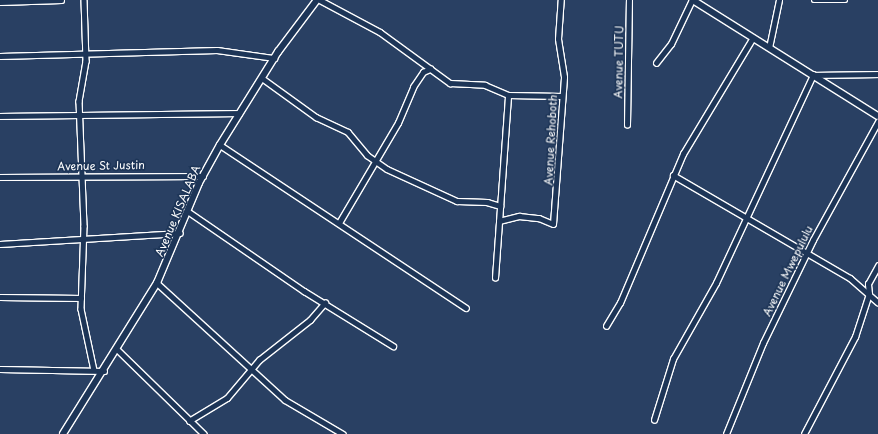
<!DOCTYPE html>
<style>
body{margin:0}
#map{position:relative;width:878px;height:434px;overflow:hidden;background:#294063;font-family:"Playpen Sans",sans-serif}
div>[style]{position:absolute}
.roads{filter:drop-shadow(1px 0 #fff) drop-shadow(-1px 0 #fff) drop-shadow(0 1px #fff) drop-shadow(0 -1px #fff)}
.minor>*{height:4.5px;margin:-2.25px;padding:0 2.25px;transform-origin:2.25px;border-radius:2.25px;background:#1d3557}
.tertiary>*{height:5.5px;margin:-2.75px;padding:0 2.75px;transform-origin:2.75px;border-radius:2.75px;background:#1d3557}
span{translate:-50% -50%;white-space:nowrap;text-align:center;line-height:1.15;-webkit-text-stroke:3.5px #1d3557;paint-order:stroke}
.street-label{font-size:11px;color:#fff}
</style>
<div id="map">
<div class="roads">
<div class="minor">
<i style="left:84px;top:0;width:61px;rotate:88.1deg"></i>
<i style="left:86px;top:61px;width:41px;rotate:99.9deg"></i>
<i style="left:79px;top:101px;width:125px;rotate:87.7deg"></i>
<i style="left:84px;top:226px;width:83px;rotate:92.1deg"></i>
<i style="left:81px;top:309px;width:62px;rotate:78deg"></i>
<i style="left:320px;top:0;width:68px;rotate:28.1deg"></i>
<i style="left:380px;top:32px;width:87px;rotate:36.1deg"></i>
<i style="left:450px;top:83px;width:35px;rotate:3deg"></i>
<i style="left:485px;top:85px;width:25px;rotate:23deg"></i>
<i style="left:508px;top:95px;width:53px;rotate:1.1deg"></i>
<i style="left:814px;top:0;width:31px"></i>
<i style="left:0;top:2px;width:61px;rotate:-1.9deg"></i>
<i style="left:769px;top:48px;width:49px;rotate:-78.2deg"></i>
<i style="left:0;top:56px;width:217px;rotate:-1.6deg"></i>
<i style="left:217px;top:50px;width:58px;rotate:8deg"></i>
<i style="left:656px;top:63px;width:24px;rotate:-52deg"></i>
<i style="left:671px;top:44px;width:49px;rotate:-64.5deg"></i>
<i style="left:262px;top:78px;width:67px;rotate:35.8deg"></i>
<i style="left:316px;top:117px;width:35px;rotate:25deg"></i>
<i style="left:348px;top:132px;width:30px;rotate:50deg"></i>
<i style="left:367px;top:155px;width:24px;rotate:35deg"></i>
<i style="left:387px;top:169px;width:77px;rotate:24.6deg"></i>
<i style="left:457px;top:201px;width:30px;rotate:2deg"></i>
<i style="left:487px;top:202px;width:14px;rotate:17deg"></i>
<i style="left:0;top:116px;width:239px;rotate:-0.7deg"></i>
<i style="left:627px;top:125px;width:125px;rotate:-89.1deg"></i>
<i style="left:220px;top:145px;width:295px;rotate:33.5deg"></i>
<i style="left:673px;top:175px;width:205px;rotate:30.2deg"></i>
<i style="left:850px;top:278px;width:37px;rotate:41deg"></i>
<i style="left:0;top:177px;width:203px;rotate:-0.3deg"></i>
<i style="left:189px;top:212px;width:140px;rotate:34.5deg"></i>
<i style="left:304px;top:291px;width:105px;rotate:31.7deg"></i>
<i style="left:499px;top:221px;width:21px;rotate:-14deg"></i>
<i style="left:519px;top:216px;width:20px;rotate:6deg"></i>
<i style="left:539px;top:218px;width:15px;rotate:23deg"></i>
<i style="left:553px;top:224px;width:147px;rotate:-85.7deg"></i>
<i style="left:564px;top:77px;width:38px;rotate:-99deg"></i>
<i style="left:558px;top:39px;width:39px;rotate:-86deg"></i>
<i style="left:339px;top:223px;width:116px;rotate:-59.5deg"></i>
<i style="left:398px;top:123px;width:39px;rotate:-67deg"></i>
<i style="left:413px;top:87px;width:18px;rotate:-56deg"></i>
<i style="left:423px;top:72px;width:8px;rotate:-23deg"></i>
<i style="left:0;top:244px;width:180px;rotate:-3.5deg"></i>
<i style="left:495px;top:278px;width:183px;rotate:-85.9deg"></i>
<i style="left:157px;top:283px;width:173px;rotate:42.4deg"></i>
<i style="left:285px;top:400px;width:67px;rotate:30.4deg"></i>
<i style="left:0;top:297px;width:81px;rotate:0.7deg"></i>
<i style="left:606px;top:326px;width:27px;rotate:-59deg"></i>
<i style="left:620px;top:303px;width:162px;rotate:-67.1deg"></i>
<i style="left:683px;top:154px;width:134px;rotate:-59deg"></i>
<i style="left:118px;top:350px;width:120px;rotate:44.3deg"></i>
<i style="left:0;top:369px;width:104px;rotate:1.1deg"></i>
<i style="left:654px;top:420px;width:64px;rotate:-72.7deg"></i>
<i style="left:673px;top:359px;width:87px;rotate:-60.5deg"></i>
<i style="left:716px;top:283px;width:230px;rotate:-65deg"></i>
<i style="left:813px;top:75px;width:65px;rotate:-0.9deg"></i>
<i style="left:189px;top:421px;width:44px;rotate:-31.2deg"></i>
<i style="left:227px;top:398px;width:50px;rotate:-49.9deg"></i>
<i style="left:259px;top:360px;width:65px;rotate:-38.1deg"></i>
<i style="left:310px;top:320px;width:23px;rotate:-49deg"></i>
<i style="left:726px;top:434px;width:98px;rotate:-67.9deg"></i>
<i style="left:763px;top:343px;width:114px;rotate:-64.1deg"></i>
<i style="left:813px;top:240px;width:135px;rotate:-61.2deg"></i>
<i style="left:804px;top:434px;width:110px;rotate:-62.3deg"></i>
<i style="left:855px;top:337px;width:45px;rotate:-72deg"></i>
<i style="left:869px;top:294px;width:10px;rotate:-96deg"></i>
<i style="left:868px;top:284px;width:21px;rotate:-61deg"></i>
</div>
<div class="tertiary">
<i style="left:693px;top:0;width:218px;rotate:32.1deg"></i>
<i style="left:63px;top:434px;width:178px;rotate:-58.1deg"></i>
<i style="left:157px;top:283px;width:108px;rotate:-67.2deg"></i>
<i style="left:199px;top:183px;width:43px;rotate:-61.1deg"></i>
<i style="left:220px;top:145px;width:110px;rotate:-58.1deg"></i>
<i style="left:278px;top:52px;width:65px;rotate:-53.1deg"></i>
</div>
</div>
<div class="street-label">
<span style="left:619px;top:62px;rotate:-89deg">Avenue TUTU</span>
<span style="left:551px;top:140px;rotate:-87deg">Avenue Rehoboth</span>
<span style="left:101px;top:166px;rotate:-1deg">Avenue St Justin</span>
<span style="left:178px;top:211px;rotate:-67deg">Avenue KISALABA</span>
<span style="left:788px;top:271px;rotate:-64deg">Avenue Mwepululu</span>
</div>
</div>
